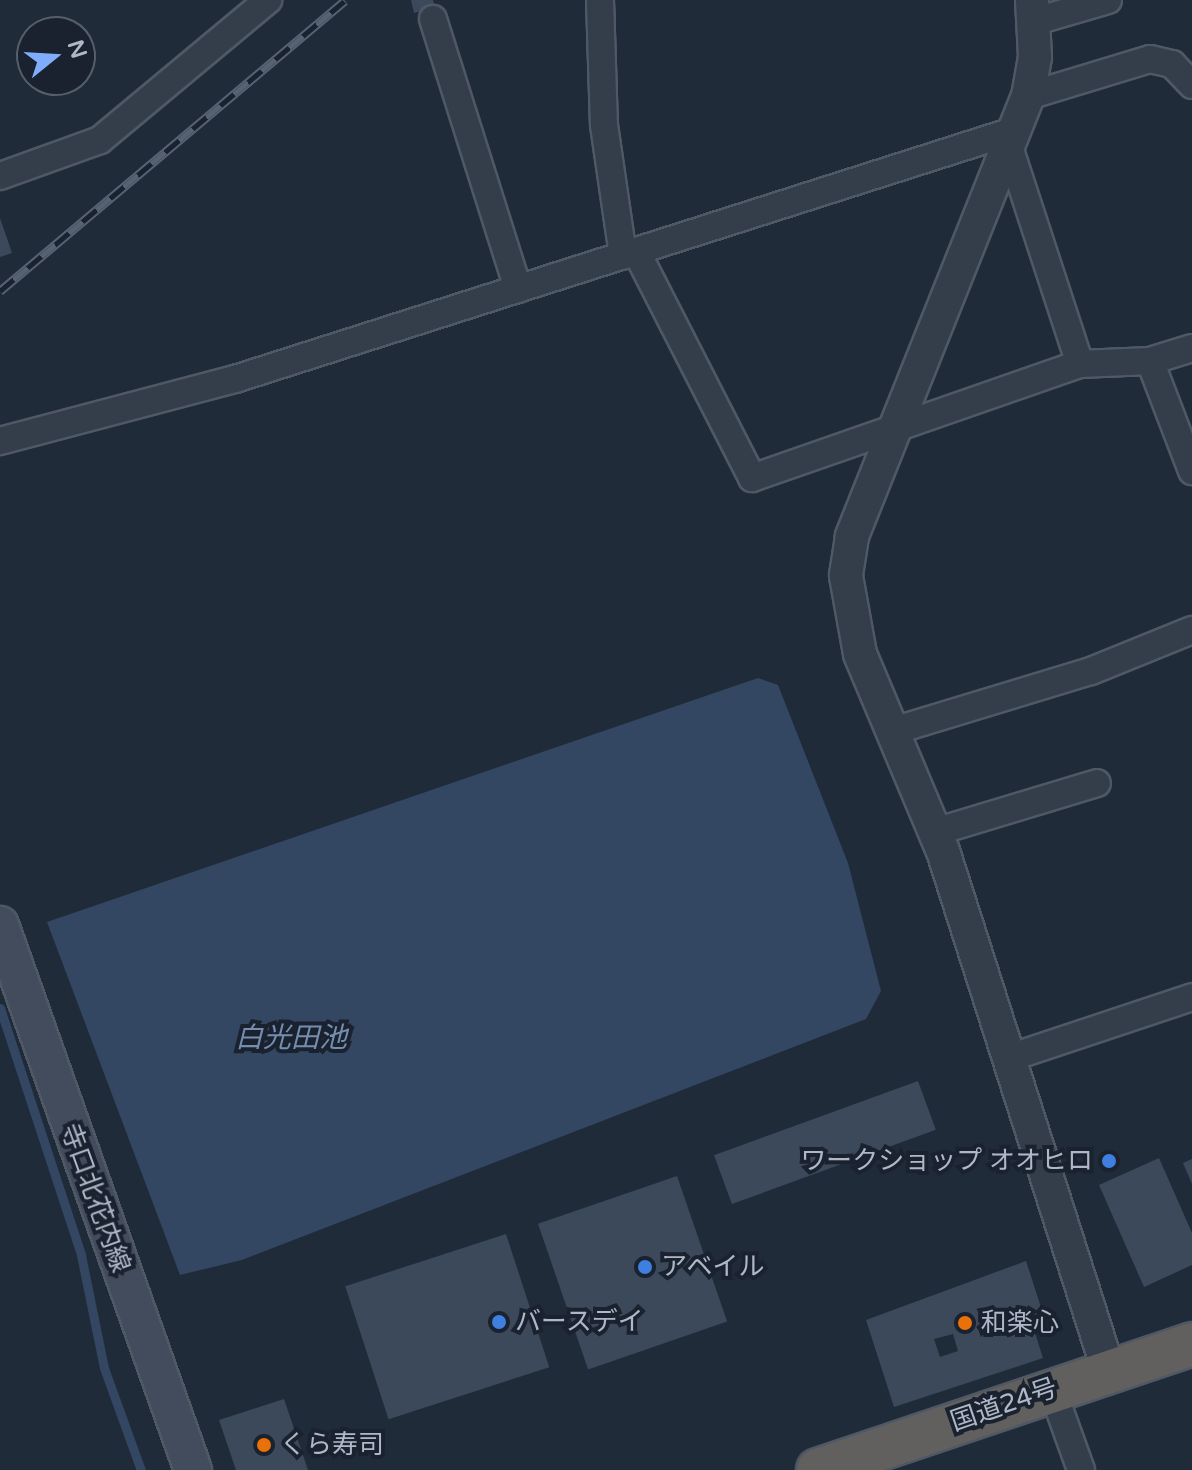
<!DOCTYPE html>
<meta charset="utf-8">
<style>
body{margin:0}
#map{position:relative;width:1192px;height:1470px;overflow:hidden;background:#202b3a;font-family:"Varela Round","Noto Sans JP",sans-serif}
div>[style]{position:absolute}
.water>*{inset:0;background:#334662}
.stream>*{height:9px;margin:-4.5px;padding:0 4.5px;transform-origin:4.5px;border-radius:4.5px;background:#334662}
.building>*{inset:0;background:#3c495a;transform-origin:0 0}
.roads{filter:drop-shadow(2px 0 #4f5865) drop-shadow(-2px 0 #4f5865) drop-shadow(0 2px #4f5865) drop-shadow(0 -2px #4f5865)}
.minor>*{height:26px;margin:-13px;padding:0 13px;transform-origin:13px;border-radius:13px;background:#343d4a}
.tertiary>*{height:32px;margin:-16px;padding:0 16px;transform-origin:16px;border-radius:16px;background:#343d4a}
.secondary>*{height:36px;margin:-18px;padding:0 18px;transform-origin:18px;border-radius:18px;background:#424c5d}
.trunk>*{height:42px;margin:-21px;padding:0 21px;transform-origin:21px;border-radius:21px;background:#62605e}
.rail>*{height:9px;margin-top:-4.5px;transform-origin:0;background:repeating-linear-gradient(90deg,#1a222f 0 18px,#566172 0 36px);box-sizing:border-box;border-block:2px solid #566172}
.dots>*{width:22px;height:22px;translate:-50% -50%;box-sizing:border-box;border:4px solid #1a222f;border-radius:50%}
span{translate:-50% -50%;white-space:nowrap;text-align:center;line-height:1.15;-webkit-text-stroke:8px #1a222f;paint-order:stroke}
.poi-label{font-size:26px;color:#afb8c7}
.right{translate:-100% -50%;text-align:right}
.left{translate:0 -50%;text-align:left}
.street-label{font-size:26px;color:#afb8c7}
.water-label{font-size:28px;color:#758eb0;font-style:italic}
.north{position:absolute;left:16px;top:16px;width:80px;height:80px;box-sizing:border-box;background:#1a222f;border:2px solid #565e6c;border-radius:50%;rotate:72deg;font-size:22px;font-weight:700;line-height:32px;text-align:center;color:#afb8c7}
.north::after{content:'';display:block;margin:auto;width:28px;height:36px;background:#7fadfb;clip-path:polygon(50% 0,100% 100%,50% 72%,0 100%)}
</style>
<div id="map">
<div class="water">
<i style="clip-path:polygon(758px 678px,778px 685px,848px 863px,881px 991px,866px 1019px,242px 1260px,180px 1275px,47px 922px)"></i>
</div>
<div class="stream">
<i style="left:0;top:1008px;width:260px;rotate:71.8deg"></i>
<i style="left:81px;top:1255px;width:115px;rotate:78.5deg"></i>
<i style="left:104px;top:1368px;width:109px;rotate:70.1deg"></i>
</div>
<div class="building">
<i style="clip-path:polygon(411px 0,433px 0,435px 7px,414px 13px)"></i>
<i style="clip-path:polygon(0 218px,12px 253px,0 257px)"></i>
<i style="left:918px;top:1081px;width:52px;height:217px;rotate:70deg"></i>
<i style="clip-path:polygon(1159px 1158px,1192px 1233px,1192px 1265px,1144px 1287px,1099px 1185px)"></i>
<i style="clip-path:polygon(1192px 1159px,1192px 1184px,1183px 1163px)"></i>
<i style="left:677px;top:1176px;width:154px;height:147px;rotate:71deg"></i>
<i style="left:506px;top:1234px;width:140px;height:169px;rotate:72deg"></i>
<i style="clip-path:polygon(evenodd,1026px 1261px,1048px 1329px,1035px 1333px,1043px 1358px,894px 1407px,866px 1320px,1026px 1261px,953px 1334px,958px 1351px,940px 1357px,934px 1339px,953px 1334px)"></i>
<i style="clip-path:polygon(284px 1399px,308px 1470px,236px 1470px,219px 1420px)"></i>
</div>
<div class="roads">
<div class="minor">
<i style="left:600px;top:0;width:125px;rotate:88.2deg"></i>
<i style="left:604px;top:125px;width:132px;rotate:81.7deg"></i>
<i style="left:433px;top:19px;width:283px;rotate:72.5deg"></i>
<i style="left:1036px;top:21px;width:75px;rotate:-16.3deg"></i>
<i style="left:1028px;top:96px;width:127px;rotate:-16.9deg"></i>
<i style="left:1150px;top:59px;width:23px;rotate:13deg"></i>
<i style="left:1172px;top:64px;width:29px;rotate:46deg"></i>
<i style="left:1010px;top:150px;width:225px;rotate:71.9deg"></i>
<i style="left:0;top:176px;width:106px;rotate:-19.8deg"></i>
<i style="left:100px;top:140px;width:219px;rotate:-39.8deg"></i>
<i style="left:636px;top:251px;width:255px;rotate:62.9deg"></i>
<i style="left:752px;top:478px;width:347px;rotate:-19.2deg"></i>
<i style="left:1080px;top:364px;width:70px;rotate:-2.5deg"></i>
<i style="left:1150px;top:361px;width:44px;rotate:-17.2deg"></i>
<i style="left:1150px;top:361px;width:118px;rotate:69.1deg"></i>
<i style="left:0;top:441px;width:243px;rotate:-14.8deg"></i>
<i style="left:235px;top:379px;width:820px;rotate:-17.68deg"></i>
<i style="left:893px;top:731px;width:207px;rotate:-16.9deg"></i>
<i style="left:1091px;top:671px;width:109px;rotate:-22.1deg"></i>
<i style="left:935px;top:832px;width:169px;rotate:-16.8deg"></i>
<i style="left:1009px;top:1058px;width:193px;rotate:-18.4deg"></i>
<i style="left:1052px;top:1389px;width:86px;rotate:70.3deg"></i>
</div>
<div class="tertiary">
<i style="left:1032px;top:0;width:57px;rotate:87deg"></i>
<i style="left:1035px;top:57px;width:40px;rotate:100deg"></i>
<i style="left:1028px;top:96px;width:475px;rotate:111.8deg"></i>
<i style="left:852px;top:537px;width:39px;rotate:99deg"></i>
<i style="left:846px;top:576px;width:79px;rotate:79.8deg"></i>
<i style="left:860px;top:654px;width:214px;rotate:67.2deg"></i>
<i style="left:943px;top:851px;width:544px;rotate:72.33deg"></i>
</div>
<div class="secondary">
<i style="left:0;top:925px;width:578px;rotate:70.5deg"></i>
</div>
<div class="trunk">
<i style="left:818px;top:1470px;width:395px;rotate:-18.6deg"></i>
</div>
</div>
<div class="rail">
<i style="left:0;top:291px;width:451px;rotate:-40.1deg"></i>
</div>
<div class="dots">
<i style="left:1109px;top:1161px;background:#3f7fe0"></i>
<i style="left:645px;top:1267px;background:#3f7fe0"></i>
<i style="left:499px;top:1322px;background:#3f7fe0"></i>
<i style="left:965px;top:1323px;background:#e8710a"></i>
<i style="left:264px;top:1445px;background:#e8710a"></i>
</div>
<div class="poi-label">
<span class="right" style="left:1093px;top:1161px">ワークショップ オオヒロ</span>
<span class="left" style="left:661px;top:1267px">アベイル</span>
<span class="left" style="left:515px;top:1322px">バースデイ</span>
<span class="left" style="left:981px;top:1323px">和楽心</span>
<span class="left" style="left:280px;top:1445px">くら寿司</span>
</div>
<div class="street-label">
<span style="left:95px;top:1198px;rotate:70deg">寺口北花内線</span>
<span style="left:1004px;top:1405px;rotate:-19deg">国道24号</span>
</div>
<div class="water-label">
<span style="left:291px;top:1038px">白光田池</span>
</div>
<div class="north">N</div>
</div>
